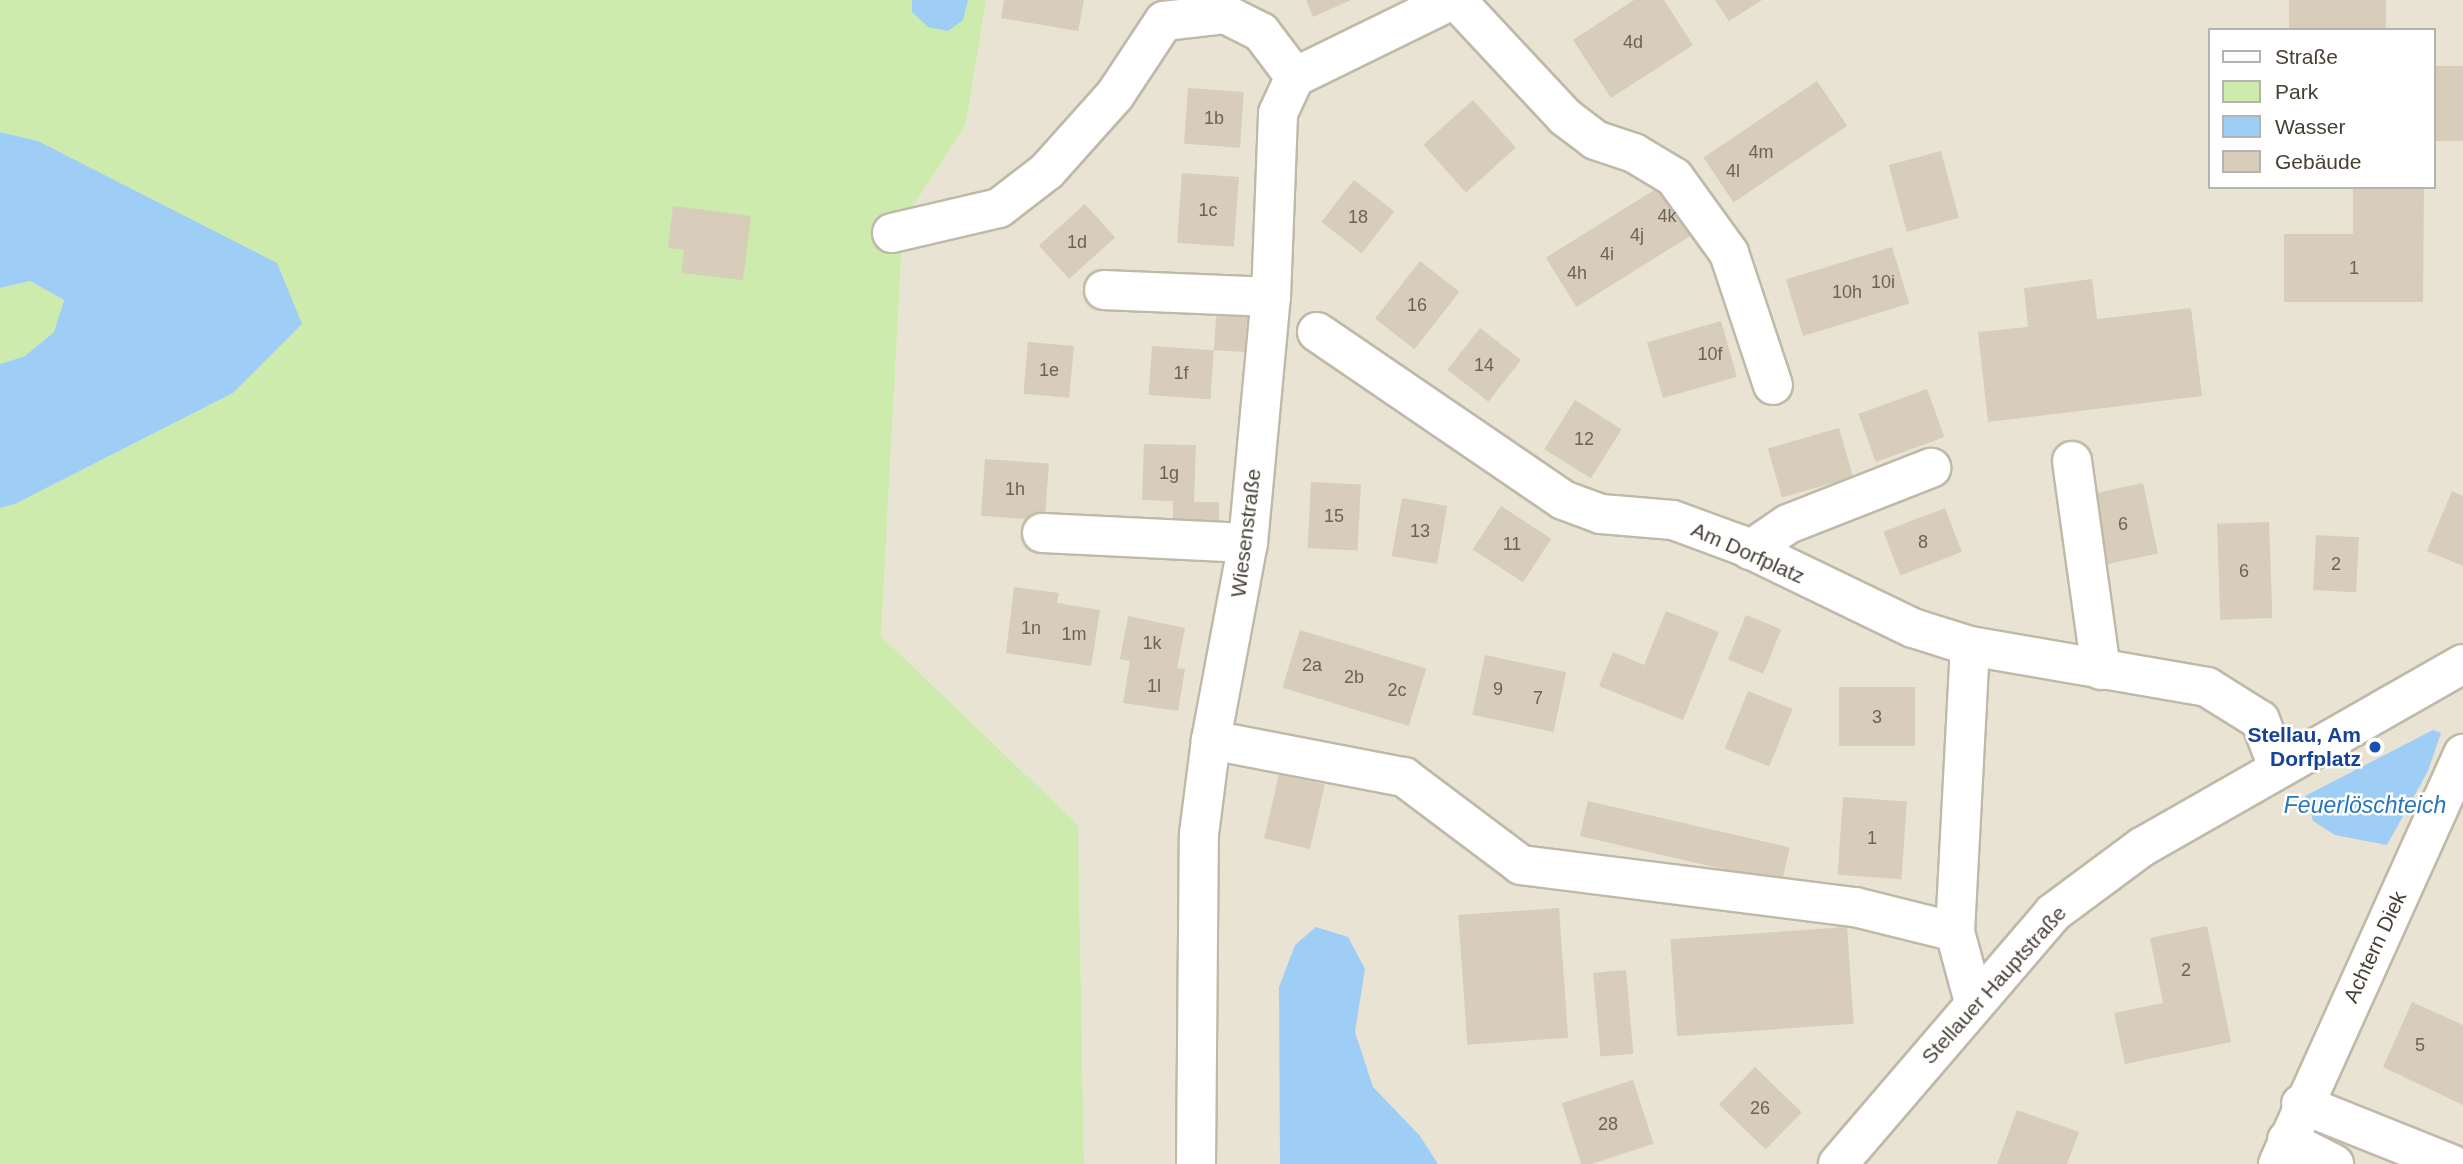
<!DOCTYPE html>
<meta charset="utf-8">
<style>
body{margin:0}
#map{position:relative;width:2463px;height:1164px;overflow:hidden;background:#f4f0e6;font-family:Helvetica,sans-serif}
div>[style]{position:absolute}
.residential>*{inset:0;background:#e8e3d3}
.green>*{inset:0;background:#ccebac}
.water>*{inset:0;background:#9ecef5}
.building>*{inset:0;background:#d7cdba;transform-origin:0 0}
.roads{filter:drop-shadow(2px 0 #c0b9a8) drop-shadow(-2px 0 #c0b9a8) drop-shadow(0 2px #c0b9a8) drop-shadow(0 -2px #c0b9a8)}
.minor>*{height:38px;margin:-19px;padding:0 19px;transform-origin:19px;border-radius:19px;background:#fff}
.dots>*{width:19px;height:19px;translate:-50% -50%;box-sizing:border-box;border:4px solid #fff;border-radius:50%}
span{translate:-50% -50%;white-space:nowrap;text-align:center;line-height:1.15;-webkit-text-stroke:5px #fff;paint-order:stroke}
.number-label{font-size:18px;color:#6b6456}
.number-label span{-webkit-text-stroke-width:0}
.street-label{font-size:21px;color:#474135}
.transit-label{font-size:21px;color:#164399;font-weight:700}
.right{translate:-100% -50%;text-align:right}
.water-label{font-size:23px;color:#2676bb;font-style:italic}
.legend{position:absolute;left:2208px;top:28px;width:228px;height:161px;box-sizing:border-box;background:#fff;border:2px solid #b5b3ae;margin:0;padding:9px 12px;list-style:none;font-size:21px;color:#474135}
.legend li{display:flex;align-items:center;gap:14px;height:35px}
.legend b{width:35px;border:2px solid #b5b3ae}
</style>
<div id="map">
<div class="residential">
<i style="clip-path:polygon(evenodd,986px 0,2463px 0,2463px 1164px,1084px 1164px,1078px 825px,881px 636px,903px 222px,966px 124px,986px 0,2209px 30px,2433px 30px,2433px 187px,2209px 187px,2209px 30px)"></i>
</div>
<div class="green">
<i style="clip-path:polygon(0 0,986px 0,966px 124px,903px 222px,881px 636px,1078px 825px,1084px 1164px,0 1164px,0 508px,15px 504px,233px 393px,276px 263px,38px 141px,0 132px)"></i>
<i style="clip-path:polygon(30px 281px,64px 300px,54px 332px,25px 356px,0 364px,0 288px)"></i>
</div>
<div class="water">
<i style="clip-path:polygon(912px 0,968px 0,963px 20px,948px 31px,928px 27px,912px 12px)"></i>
<i style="clip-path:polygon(0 132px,38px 141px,277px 263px,302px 324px,233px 393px,15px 504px,0 508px,0 364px,25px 356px,54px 332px,64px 300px,30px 281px,0 288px)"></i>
<i style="clip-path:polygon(2433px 730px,2441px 733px,2428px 771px,2387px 845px,2335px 835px,2313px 821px,2305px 796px)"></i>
<i style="clip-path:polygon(1316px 927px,1348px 937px,1365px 969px,1355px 1032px,1373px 1087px,1420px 1136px,1438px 1164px,1280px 1164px,1279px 987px,1295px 945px)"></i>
</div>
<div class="building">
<i style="clip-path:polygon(1004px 0,1084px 0,1078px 31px,1001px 18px)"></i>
<i style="clip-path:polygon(1306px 0,1351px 0,1313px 17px)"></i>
<i style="clip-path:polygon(1634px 0,1664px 0,1693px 45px,1611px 98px,1573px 40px)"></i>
<i style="clip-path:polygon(1715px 0,1762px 0,1729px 21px)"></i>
<i style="left:2289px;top:0;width:97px;height:30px"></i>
<i style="left:2463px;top:66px;width:75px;height:30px;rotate:90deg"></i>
<i style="left:1817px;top:81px;width:54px;height:137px;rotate:56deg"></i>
<i style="left:1188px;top:88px;width:56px;height:56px;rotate:4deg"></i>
<i style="left:1473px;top:100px;width:64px;height:67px;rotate:48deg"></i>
<i style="left:1941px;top:151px;width:69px;height:54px;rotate:75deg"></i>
<i style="left:1182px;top:173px;width:57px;height:70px;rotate:4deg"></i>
<i style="left:1354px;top:180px;width:51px;height:53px;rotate:38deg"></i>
<i style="left:1667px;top:182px;width:58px;height:143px;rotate:58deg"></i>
<i style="clip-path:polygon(2353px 187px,2424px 187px,2423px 302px,2284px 302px,2284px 234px,2353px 234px)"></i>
<i style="left:1085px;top:204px;width:45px;height:62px;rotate:48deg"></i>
<i style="clip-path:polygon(673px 206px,751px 216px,743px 280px,681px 273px,684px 250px,668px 248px)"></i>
<i style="left:1892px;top:247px;width:59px;height:111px;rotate:73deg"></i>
<i style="left:1420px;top:261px;width:50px;height:73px;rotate:38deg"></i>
<i style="clip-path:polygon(2092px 279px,2097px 319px,2191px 308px,2202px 396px,1988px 422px,1978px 332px,2028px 327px,2024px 288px)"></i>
<i style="left:1217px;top:305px;width:31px;height:45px;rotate:4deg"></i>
<i style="left:1721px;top:321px;width:58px;height:77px;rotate:74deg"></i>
<i style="left:1480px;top:328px;width:52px;height:53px;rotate:38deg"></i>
<i style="left:1028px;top:342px;width:46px;height:52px;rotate:5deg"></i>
<i style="left:1152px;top:346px;width:62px;height:49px;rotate:4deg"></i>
<i style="left:1927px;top:389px;width:51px;height:73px;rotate:70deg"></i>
<i style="left:1575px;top:400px;width:55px;height:58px;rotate:32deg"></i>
<i style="left:1839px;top:428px;width:51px;height:74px;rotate:74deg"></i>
<i style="clip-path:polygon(1144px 444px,1196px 445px,1194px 502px,1219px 502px,1219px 531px,1173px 530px,1173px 501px,1142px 500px)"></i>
<i style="left:985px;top:459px;width:64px;height:57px;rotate:4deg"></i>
<i style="left:1311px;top:482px;width:50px;height:66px;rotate:3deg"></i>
<i style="left:2143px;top:483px;width:72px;height:56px;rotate:78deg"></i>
<i style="clip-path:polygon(2452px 491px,2463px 496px,2463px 566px,2427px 551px)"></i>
<i style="left:1402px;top:498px;width:46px;height:59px;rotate:10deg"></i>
<i style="left:1501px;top:506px;width:60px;height:52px;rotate:33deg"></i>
<i style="left:1945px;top:508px;width:47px;height:66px;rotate:69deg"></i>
<i style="left:2269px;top:522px;width:96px;height:52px;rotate:88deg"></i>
<i style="left:2316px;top:535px;width:43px;height:55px;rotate:3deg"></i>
<i style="clip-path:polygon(1014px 587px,1059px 593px,1057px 603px,1100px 610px,1091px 666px,1006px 653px)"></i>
<i style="clip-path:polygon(1666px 611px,1719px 632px,1683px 720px,1599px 686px,1613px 652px,1644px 665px)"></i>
<i style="left:1746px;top:615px;width:38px;height:48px;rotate:22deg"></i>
<i style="clip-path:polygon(1128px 616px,1185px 628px,1177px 668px,1185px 669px,1178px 711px,1123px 703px,1130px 661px,1120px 659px)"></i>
<i style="left:1300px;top:630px;width:132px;height:60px;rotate:17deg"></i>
<i style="left:1485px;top:655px;width:83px;height:61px;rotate:12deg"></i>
<i style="left:1839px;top:687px;width:76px;height:59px"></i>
<i style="left:1748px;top:691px;width:48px;height:62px;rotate:22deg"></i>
<i style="left:1279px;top:774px;width:47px;height:66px;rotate:13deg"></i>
<i style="left:1843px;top:797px;width:64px;height:78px;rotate:4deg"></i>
<i style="left:1588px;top:801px;width:207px;height:36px;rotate:13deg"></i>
<i style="left:1559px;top:908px;width:130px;height:101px;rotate:86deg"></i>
<i style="clip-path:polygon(2207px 926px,2231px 1042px,2125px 1064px,2114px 1013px,2163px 1003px,2150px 938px)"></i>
<i style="left:1847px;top:927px;width:97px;height:177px;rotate:86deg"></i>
<i style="left:1626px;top:970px;width:84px;height:33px;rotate:85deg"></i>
<i style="clip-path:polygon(2412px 1002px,2463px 1025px,2463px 1105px,2383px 1067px)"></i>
<i style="left:1755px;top:1067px;width:65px;height:52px;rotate:44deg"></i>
<i style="left:1633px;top:1080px;width:67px;height:75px;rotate:72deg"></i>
<i style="clip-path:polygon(2017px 1110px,2079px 1132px,2067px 1164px,1997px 1164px)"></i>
</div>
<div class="roads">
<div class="minor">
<i style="left:1456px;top:0;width:160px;rotate:47deg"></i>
<i style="left:1565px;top:117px;width:38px;rotate:37deg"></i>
<i style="left:1595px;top:140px;width:41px;rotate:18.4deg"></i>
<i style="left:1634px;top:153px;width:47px;rotate:31deg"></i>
<i style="left:1674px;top:177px;width:94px;rotate:54.1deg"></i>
<i style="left:1729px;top:253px;width:139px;rotate:71.6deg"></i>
<i style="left:892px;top:233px;width:110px;rotate:-13.2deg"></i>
<i style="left:999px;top:208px;width:61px;rotate:-37.6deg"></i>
<i style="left:1047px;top:171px;width:102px;rotate:-48.2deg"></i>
<i style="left:1115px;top:95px;width:89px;rotate:-56.5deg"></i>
<i style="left:1164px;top:21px;width:61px;rotate:-6.5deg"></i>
<i style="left:1225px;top:14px;width:40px;rotate:26.6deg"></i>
<i style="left:1261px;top:32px;width:56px;rotate:52.9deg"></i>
<i style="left:1104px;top:290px;width:167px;rotate:2.4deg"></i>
<i style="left:1317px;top:332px;width:298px;rotate:34.3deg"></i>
<i style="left:1563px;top:500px;width:40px;rotate:20.2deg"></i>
<i style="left:1601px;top:514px;width:72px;rotate:4.8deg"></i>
<i style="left:1673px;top:520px;width:72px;rotate:20.2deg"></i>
<i style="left:1741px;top:545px;width:191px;rotate:25.8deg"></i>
<i style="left:1913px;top:628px;width:60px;rotate:17.5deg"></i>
<i style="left:2072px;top:461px;width:211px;rotate:82.1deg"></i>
<i style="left:1042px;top:533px;width:206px;rotate:2.8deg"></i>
<i style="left:1750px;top:550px;width:46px;rotate:-34.4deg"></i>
<i style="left:1788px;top:524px;width:154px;rotate:-21.4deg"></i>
<i style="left:1211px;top:740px;width:197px;rotate:10.9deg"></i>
<i style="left:1404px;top:777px;width:146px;rotate:36.9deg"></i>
<i style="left:1521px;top:865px;width:337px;rotate:7.2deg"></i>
<i style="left:1855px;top:907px;width:103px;rotate:14deg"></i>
<i style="left:1974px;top:1002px;width:73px;rotate:-105.2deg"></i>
<i style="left:1955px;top:932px;width:286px;rotate:-87deg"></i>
<i style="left:1970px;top:646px;width:241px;rotate:9.8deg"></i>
<i style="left:2207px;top:687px;width:62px;rotate:31.9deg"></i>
<i style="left:2260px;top:720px;width:50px;rotate:69deg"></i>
<i style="left:2301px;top:1104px;width:162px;rotate:21.8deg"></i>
<i style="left:2287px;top:1140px;width:53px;rotate:27.1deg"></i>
<i style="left:1196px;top:1164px;width:330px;rotate:-89.5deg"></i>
<i style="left:1199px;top:834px;width:95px;rotate:-82.7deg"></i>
<i style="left:1211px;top:740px;width:200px;rotate:-79.4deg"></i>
<i style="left:1248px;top:543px;width:247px;rotate:-84.7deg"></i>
<i style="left:1271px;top:297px;width:184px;rotate:-87.8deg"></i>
<i style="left:1278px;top:113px;width:40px;rotate:-65deg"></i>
<i style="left:1295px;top:77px;width:175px;rotate:-26.1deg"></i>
<i style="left:1838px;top:1164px;width:330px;rotate:-49.4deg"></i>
<i style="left:2053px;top:913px;width:111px;rotate:-36.6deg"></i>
<i style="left:2142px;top:847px;width:369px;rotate:-29.7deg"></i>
<i style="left:2278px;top:1164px;width:450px;rotate:-65.7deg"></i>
</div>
</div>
<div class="dots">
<i style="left:2375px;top:747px;background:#1a4fb4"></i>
</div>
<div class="number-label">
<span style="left:1633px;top:42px">4d</span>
<span style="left:1214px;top:118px">1b</span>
<span style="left:1761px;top:152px">4m</span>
<span style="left:1733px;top:171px">4l</span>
<span style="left:1208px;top:210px">1c</span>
<span style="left:1667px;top:216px">4k</span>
<span style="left:1358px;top:217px">18</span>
<span style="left:1637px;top:235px">4j</span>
<span style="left:1077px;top:242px">1d</span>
<span style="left:1607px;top:254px">4i</span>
<span style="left:2354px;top:268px">1</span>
<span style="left:1577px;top:273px">4h</span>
<span style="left:1883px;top:282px">10i</span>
<span style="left:1847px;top:292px">10h</span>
<span style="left:1417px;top:305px">16</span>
<span style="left:1710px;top:354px">10f</span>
<span style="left:1484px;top:365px">14</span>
<span style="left:1049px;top:370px">1e</span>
<span style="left:1181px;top:373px">1f</span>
<span style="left:1584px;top:439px">12</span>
<span style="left:1169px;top:473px">1g</span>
<span style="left:1015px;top:489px">1h</span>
<span style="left:1334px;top:516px">15</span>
<span style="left:2123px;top:524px">6</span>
<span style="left:1420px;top:531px">13</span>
<span style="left:1923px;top:542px">8</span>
<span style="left:1512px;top:544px">11</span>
<span style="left:2336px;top:564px">2</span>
<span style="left:2244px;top:571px">6</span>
<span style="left:1031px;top:628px">1n</span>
<span style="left:1074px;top:634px">1m</span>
<span style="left:1152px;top:643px">1k</span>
<span style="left:1312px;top:665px">2a</span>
<span style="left:1354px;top:677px">2b</span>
<span style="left:1154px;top:686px">1l</span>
<span style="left:1498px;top:689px">9</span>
<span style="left:1397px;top:690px">2c</span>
<span style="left:1538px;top:698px">7</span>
<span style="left:1877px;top:717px">3</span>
<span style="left:1872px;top:838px">1</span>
<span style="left:2186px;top:970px">2</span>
<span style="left:2420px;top:1045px">5</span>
<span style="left:1760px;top:1108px">26</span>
<span style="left:1608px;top:1124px">28</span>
</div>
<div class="street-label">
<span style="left:1246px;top:533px;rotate:-83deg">Wiesenstraße</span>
<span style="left:1748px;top:553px;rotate:24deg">Am Dorfplatz</span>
<span style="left:2375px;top:947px;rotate:-65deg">Achtern Diek</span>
<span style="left:1994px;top:985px;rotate:-48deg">Stellauer Hauptstraße</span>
</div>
<div class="transit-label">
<span class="right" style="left:2361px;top:747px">Stellau, Am<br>Dorfplatz</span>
</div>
<div class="water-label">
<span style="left:2365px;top:805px">Feuerlöschteich</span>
</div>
<ul class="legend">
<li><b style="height:9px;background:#fff"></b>Straße</li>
<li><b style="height:19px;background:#ccebac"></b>Park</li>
<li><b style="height:19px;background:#9ecef5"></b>Wasser</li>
<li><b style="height:19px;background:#d7cdba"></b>Gebäude</li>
</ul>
</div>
